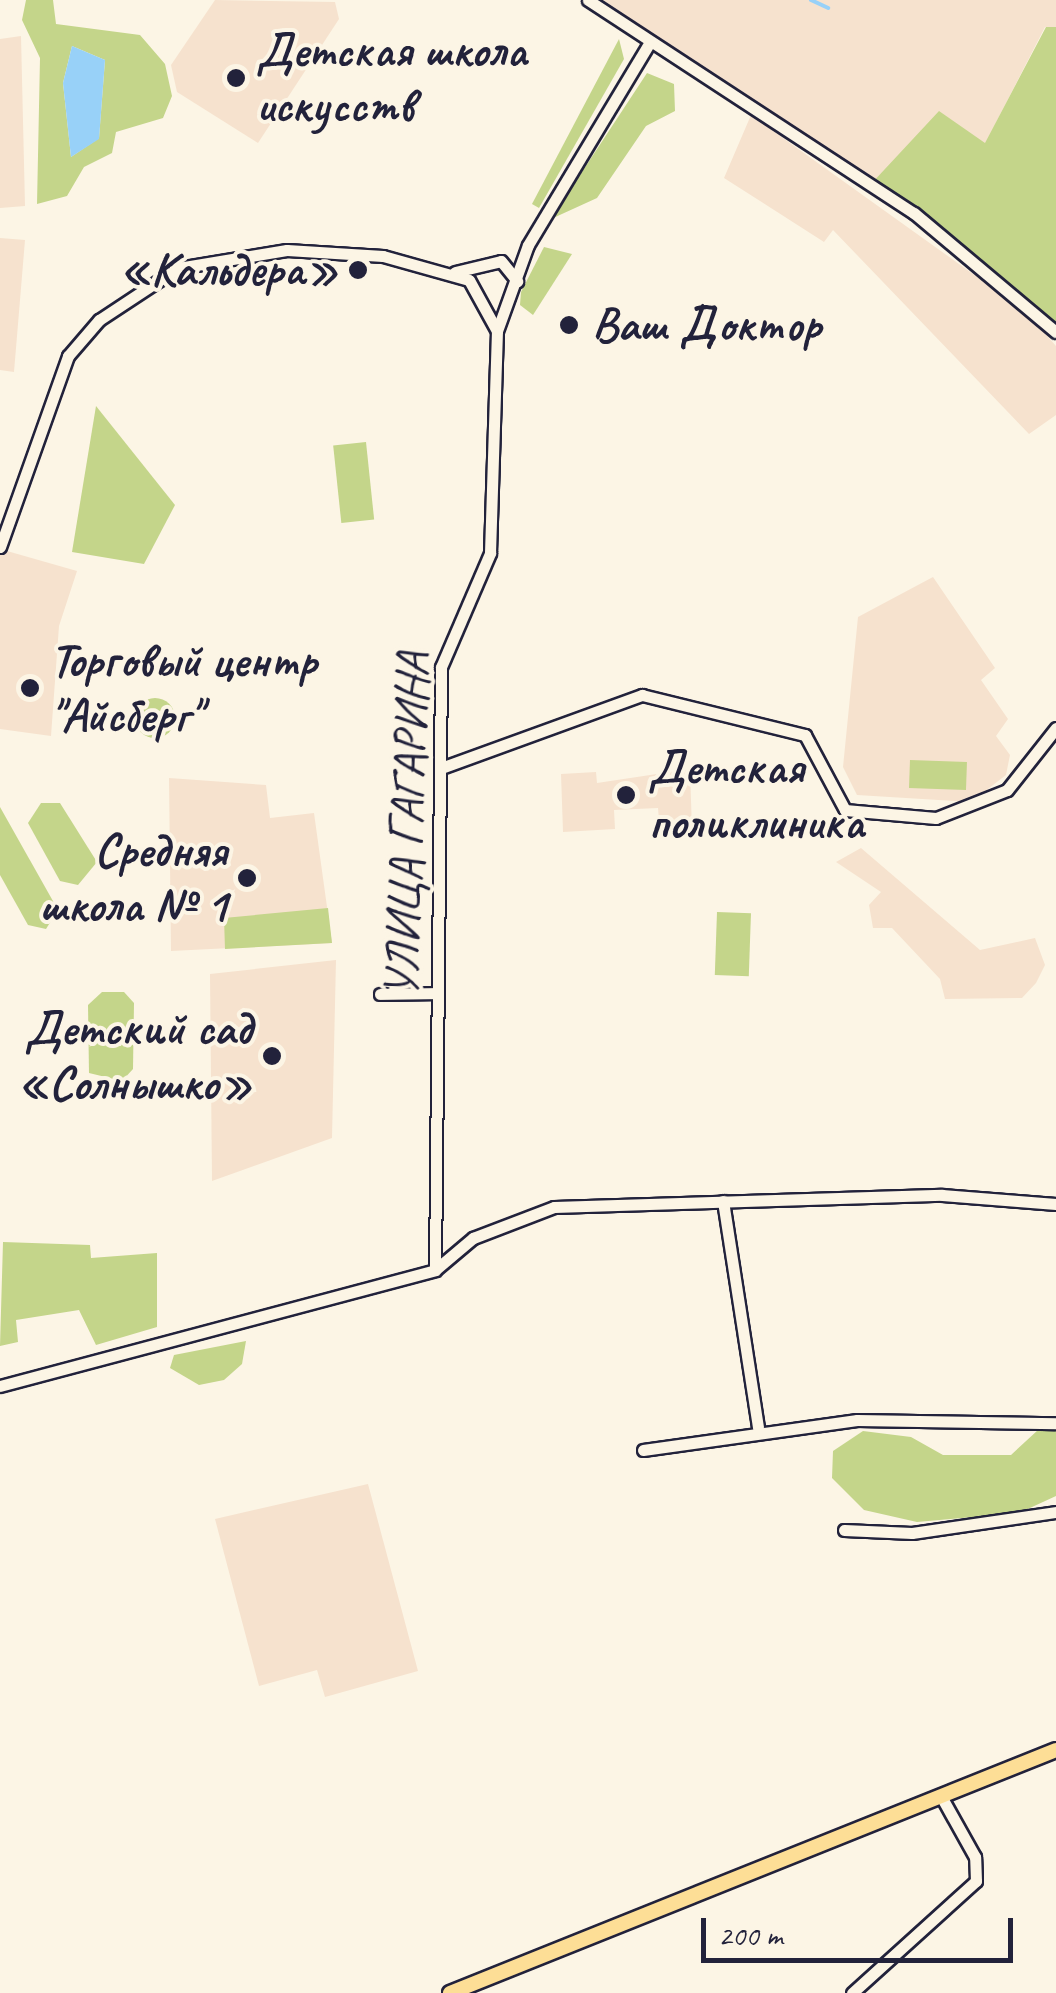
<!DOCTYPE html>
<meta charset="utf-8">
<style>
body{margin:0}
#map{position:relative;width:1056px;height:1993px;overflow:hidden;background:#fcf5e5;font-family:Caveat,sans-serif}
div>[style]{position:absolute}
.built>*{inset:0;background:#f6e2ce}
.green>*{inset:0;background:#c4d58a;transform-origin:0 0}
.round{border-radius:50%}
.water>*{inset:0;background:#98d1f8}
.stream>*{height:4px;margin:-2px;padding:0 2px;transform-origin:2px;border-radius:2px;background:#98d1f8}
.roads{filter:drop-shadow(2px 0 #22223b) drop-shadow(-2px 0 #22223b) drop-shadow(0 2px #22223b) drop-shadow(0 -2px #22223b)}
.minor>*{height:11px;margin:-5.5px;padding:0 5.5px;transform-origin:5.5px;border-radius:5.5px;background:#fcf5e5}
.major>*{height:14px;margin:-7px;padding:0 7px;transform-origin:7px;border-radius:7px;background:#fdde96}
.dots>*{width:28px;height:28px;translate:-50% -50%;box-sizing:border-box;border:5px solid #fcf5e5;border-radius:50%}
span{translate:-50% -50%;white-space:nowrap;text-align:center;line-height:1.15;-webkit-text-stroke:8px #fcf5e5;paint-order:stroke}
.poi-label{font-size:48px;color:#22223b;font-weight:700}
.left{translate:0 -50%;text-align:left}
.right{translate:-100% -50%;text-align:right}
.street-label{font-size:48px;color:#22223b}
.scale{position:absolute;left:701px;top:1918px;width:312px;height:45px;box-sizing:border-box;border:5px solid #22223b;border-top:0;padding-left:12px;font-size:30px;line-height:35px;white-space:nowrap;color:#22223b;-webkit-text-stroke:8px #fcf5e5;paint-order:stroke}
</style>
<div id="map">
<div class="built">
<i style="clip-path:polygon(215px 0,335px 2px,339px 19px,258px 143px,177px 92px,171px 65px)"></i>
<i style="clip-path:polygon(590px 0,1056px 0,1056px 27px,1045px 27px,985px 144px,871px 184px)"></i>
<i style="clip-path:polygon(21px 36px,25px 206px,0 208px,0 39px)"></i>
<i style="clip-path:polygon(751px 115px,1026px 312px,1056px 346px,1056px 415px,1029px 434px,833px 230px,824px 242px,724px 178px)"></i>
<i style="clip-path:polygon(0 238px,25px 240px,14px 372px,0 370px)"></i>
<i style="clip-path:polygon(0 549px,77px 571px,59px 626px,51px 736px,0 729px)"></i>
<i style="clip-path:polygon(933px 577px,995px 668px,981px 680px,1008px 719px,996px 736px,1010px 755px,1006px 775px,971px 802px,857px 795px,843px 767px,858px 617px)"></i>
<i style="clip-path:polygon(690px 769px,692px 831px,660px 833px,658px 808px,614px 810px,615px 829px,563px 832px,561px 774px,596px 772px,597px 783px)"></i>
<i style="clip-path:polygon(169px 778px,266px 785px,270px 818px,314px 813px,332px 943px,171px 951px)"></i>
<i style="clip-path:polygon(861px 848px,980px 950px,1035px 938px,1045px 965px,1036px 983px,1022px 998px,945px 999px,940px 979px,892px 928px,873px 928px,869px 905px,881px 892px,836px 862px)"></i>
<i style="clip-path:polygon(336px 960px,332px 1138px,212px 1181px,210px 974px)"></i>
<i style="clip-path:polygon(368px 1484px,418px 1671px,325px 1697px,317px 1670px,259px 1686px,215px 1519px)"></i>
</div>
<div class="green">
<i style="clip-path:polygon(evenodd,26px 0,53px 0,56px 24px,140px 35px,165px 64px,172px 96px,163px 118px,116px 132px,112px 153px,84px 167px,67px 196px,37px 204px,40px 58px,22px 20px,26px 0,72px 46px,105px 60px,99px 138px,71px 157px,63px 83px,72px 46px)"></i>
<i style="clip-path:polygon(1046px 27px,1056px 27px,1056px 328px,871px 184px,939px 111px,985px 143px)"></i>
<i style="clip-path:polygon(619px 39px,624px 59px,539px 208px,532px 204px)"></i>
<i style="clip-path:polygon(647px 73px,674px 84px,675px 111px,646px 126px,597px 198px,551px 219px)"></i>
<i style="clip-path:polygon(544px 247px,572px 254px,533px 315px,520px 305px,521px 292px)"></i>
<i style="clip-path:polygon(96px 406px,175px 505px,144px 564px,72px 552px)"></i>
<i style="left:366px;top:442px;width:78px;height:33px;rotate:84deg"></i>
<i class="round" style="left:135px;top:698px;width:40px;height:40px"></i>
<i style="left:910px;top:760px;width:57px;height:28px;rotate:2deg"></i>
<i style="clip-path:polygon(41px 803px,60px 803px,97px 862px,78px 885px,60px 881px,28px 823px)"></i>
<i style="clip-path:polygon(0 807px,58px 910px,46px 929px,28px 925px,0 875px)"></i>
<i style="clip-path:polygon(328px 908px,332px 943px,225px 949px,224px 918px)"></i>
<i style="left:717px;top:912px;width:34px;height:63px;rotate:2deg"></i>
<i style="clip-path:polygon(102px 992px,124px 992px,134px 1003px,133px 1069px,122px 1081px,89px 1073px,88px 1005px)"></i>
<i style="clip-path:polygon(3px 1242px,90px 1245px,91px 1258px,157px 1253px,157px 1327px,96px 1345px,79px 1310px,16px 1320px,18px 1342px,0 1346px)"></i>
<i style="clip-path:polygon(246px 1341px,242px 1364px,224px 1380px,199px 1385px,170px 1368px,174px 1355px)"></i>
<i style="clip-path:polygon(1056px 1429px,1056px 1496px,1019px 1513px,917px 1522px,864px 1510px,832px 1478px,833px 1451px,863px 1431px,911px 1437px,943px 1455px,1011px 1455px,1038px 1430px)"></i>
</div>
<div class="water">
<i style="clip-path:polygon(72px 46px,105px 60px,99px 139px,71px 157px,63px 83px)"></i>
</div>
<div class="stream">
<i style="left:811px;top:0;width:19px;rotate:25deg"></i>
</div>
<div class="roads">
<div class="minor">
<i style="left:588px;top:0;width:389px;rotate:33.2deg"></i>
<i style="left:914px;top:213px;width:185px;rotate:40deg"></i>
<i style="left:455px;top:272px;width:47px;rotate:-13.4deg"></i>
<i style="left:501px;top:261px;width:26px;rotate:51deg"></i>
<i style="left:0;top:547px;width:203px;rotate:-70.4deg"></i>
<i style="left:68px;top:356px;width:48px;rotate:-49.3deg"></i>
<i style="left:99px;top:320px;width:95px;rotate:-33.4deg"></i>
<i style="left:178px;top:268px;width:110px;rotate:-9.4deg"></i>
<i style="left:287px;top:250px;width:96px;rotate:3.6deg"></i>
<i style="left:383px;top:256px;width:89px;rotate:15.6deg"></i>
<i style="left:469px;top:280px;width:58px;rotate:61.2deg"></i>
<i style="left:441px;top:768px;width:214px;rotate:-20deg"></i>
<i style="left:642px;top:695px;width:168px;rotate:13.8deg"></i>
<i style="left:805px;top:735px;width:85px;rotate:61.9deg"></i>
<i style="left:845px;top:810px;width:91px;rotate:5deg"></i>
<i style="left:936px;top:818px;width:76px;rotate:-21.5deg"></i>
<i style="left:1007px;top:790px;width:79px;rotate:-51.7deg"></i>
<i style="left:380px;top:994px;width:57px;rotate:-1deg"></i>
<i style="left:723px;top:1201px;width:229px;rotate:81.2deg"></i>
<i style="left:435px;top:1270px;width:603px;rotate:-89.43deg"></i>
<i style="left:441px;top:667px;width:124px;rotate:-66.7deg"></i>
<i style="left:490px;top:553px;width:222px;rotate:-88.2deg"></i>
<i style="left:497px;top:331px;width:91px;rotate:-70.2deg"></i>
<i style="left:528px;top:245px;width:237px;rotate:-59deg"></i>
<i style="left:0;top:1386px;width:450px;rotate:-14.9deg"></i>
<i style="left:435px;top:1270px;width:50px;rotate:-40.1deg"></i>
<i style="left:473px;top:1238px;width:87px;rotate:-20.9deg"></i>
<i style="left:554px;top:1207px;width:388px;rotate:-1.8deg"></i>
<i style="left:942px;top:1195px;width:114px;rotate:4.5deg"></i>
<i style="left:643px;top:1450px;width:216px;rotate:-8deg"></i>
<i style="left:857px;top:1420px;width:199px;rotate:0.9deg"></i>
<i style="left:844px;top:1530px;width:68px;rotate:2.5deg"></i>
<i style="left:912px;top:1533px;width:146px;rotate:-8.3deg"></i>
<i style="left:852px;top:1993px;width:167px;rotate:-42.1deg"></i>
<i style="left:976px;top:1881px;width:24px;rotate:-92deg"></i>
<i style="left:975px;top:1857px;width:68px;rotate:-119.2deg"></i>
</div>
<div class="major">
<i style="left:450px;top:1993px;width:653px;rotate:-21.85deg"></i>
</div>
</div>
<div class="dots">
<i style="left:236px;top:78px;background:#22223b"></i>
<i style="left:358px;top:270px;background:#22223b"></i>
<i style="left:569px;top:325px;background:#22223b"></i>
<i style="left:30px;top:688px;background:#22223b"></i>
<i style="left:626px;top:795px;background:#22223b"></i>
<i style="left:247px;top:878px;background:#22223b"></i>
<i style="left:272px;top:1056px;background:#22223b"></i>
</div>
<div class="poi-label">
<span class="left" style="left:256px;top:78px">Детская школа<br>искусств</span>
<span class="right" style="left:338px;top:270px">«Кальдера»</span>
<span class="left" style="left:592px;top:325px">Ваш Доктор</span>
<span class="left" style="left:50px;top:688px">Торговый центр<br>"Айсберг"</span>
<span class="left" style="left:648px;top:795px">Детская<br>поликлиника</span>
<span class="right" style="left:227px;top:878px">Средняя<br>школа № 1</span>
<span class="right" style="left:252px;top:1056px">Детский сад<br>«Солнышко»</span>
</div>
<div class="street-label">
<span style="left:407px;top:825px;rotate:-88deg">УЛИЦА ГАГАРИНА</span>
</div>
<div class="scale">200 m</div>
</div>
